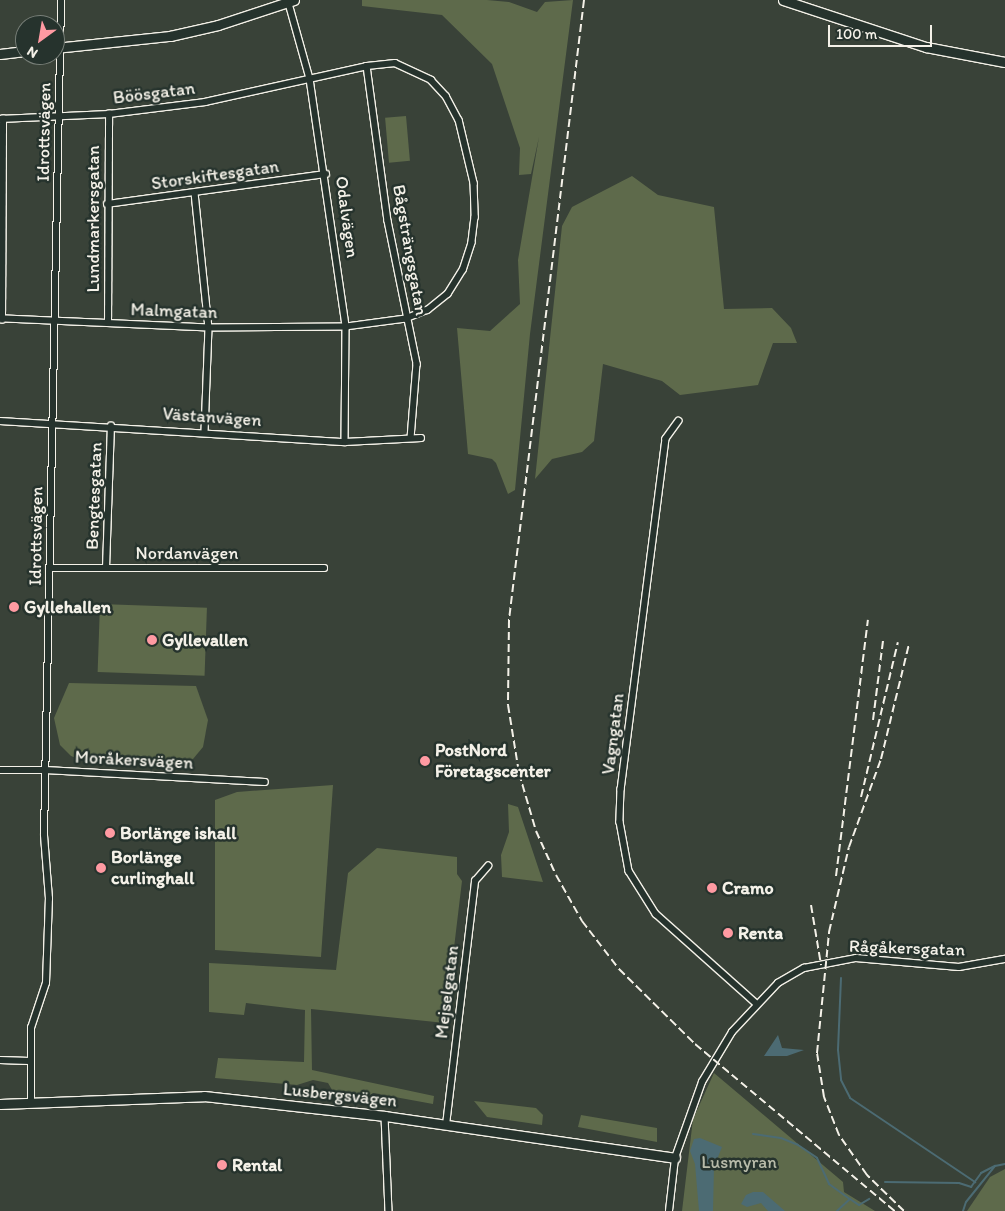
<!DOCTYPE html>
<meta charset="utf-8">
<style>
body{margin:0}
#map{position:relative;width:1005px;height:1211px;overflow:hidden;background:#394238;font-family:Itim,sans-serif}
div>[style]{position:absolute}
.green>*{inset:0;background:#5e6a4b;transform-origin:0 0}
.water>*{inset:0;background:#4c6b73}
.stream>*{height:2px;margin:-1px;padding:0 1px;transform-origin:1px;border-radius:1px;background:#4c6b73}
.roads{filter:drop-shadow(1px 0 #f4f1e8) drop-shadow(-1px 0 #f4f1e8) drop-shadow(0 1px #f4f1e8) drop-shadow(0 -1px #f4f1e8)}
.street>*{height:5.5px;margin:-2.75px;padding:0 2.75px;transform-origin:2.75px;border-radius:2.75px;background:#26332d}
.secondary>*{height:9px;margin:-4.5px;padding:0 4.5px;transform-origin:4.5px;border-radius:4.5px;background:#26332d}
.rail>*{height:2px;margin-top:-1px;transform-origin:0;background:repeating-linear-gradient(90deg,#f4f1e8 0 8px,transparent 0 12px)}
.dots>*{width:14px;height:14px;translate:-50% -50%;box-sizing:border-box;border:2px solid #26332d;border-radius:50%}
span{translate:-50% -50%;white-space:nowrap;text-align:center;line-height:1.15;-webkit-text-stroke:5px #26332d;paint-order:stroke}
.street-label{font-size:18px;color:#f4f1e8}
.poi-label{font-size:18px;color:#f4f1e8;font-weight:700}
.left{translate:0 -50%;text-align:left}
.park-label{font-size:18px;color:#b8bba9}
.north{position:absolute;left:15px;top:15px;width:50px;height:50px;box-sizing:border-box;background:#26332d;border:1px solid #787f78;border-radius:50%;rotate:212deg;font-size:14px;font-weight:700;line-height:20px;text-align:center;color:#f4f1e8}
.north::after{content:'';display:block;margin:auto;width:18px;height:22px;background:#ff9aa2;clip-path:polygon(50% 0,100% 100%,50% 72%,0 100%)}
.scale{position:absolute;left:828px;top:25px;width:104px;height:22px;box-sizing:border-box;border:2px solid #f4f1e8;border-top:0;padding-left:6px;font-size:15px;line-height:18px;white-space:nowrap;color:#f4f1e8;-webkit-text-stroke:4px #26332d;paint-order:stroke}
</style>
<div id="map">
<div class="green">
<i style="clip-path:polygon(362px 0,487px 0,509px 2px,537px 12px,545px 2px,573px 0,530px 334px,515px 490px,508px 494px,496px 463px,492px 459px,468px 454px,457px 328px,490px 331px,520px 304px,518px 260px,539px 137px,531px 174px,519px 175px,520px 148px,492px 64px,442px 15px,362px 6px)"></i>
<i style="left:406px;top:116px;width:45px;height:21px;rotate:85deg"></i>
<i style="clip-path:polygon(632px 176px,658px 195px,714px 207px,724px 309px,772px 308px,791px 328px,797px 343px,773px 343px,758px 385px,680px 395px,662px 381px,603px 364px,594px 441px,582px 452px,552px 459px,535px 479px,562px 226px,572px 207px)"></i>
<i style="left:100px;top:604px;width:107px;height:68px;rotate:2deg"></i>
<i style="clip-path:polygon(69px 683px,196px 686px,208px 720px,203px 747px,193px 759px,181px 765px,81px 760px,71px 756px,60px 745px,54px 718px)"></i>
<i style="clip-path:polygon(333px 785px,321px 957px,215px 950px,215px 800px,237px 792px)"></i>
<i style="clip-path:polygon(508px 804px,518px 807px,543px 882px,502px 877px,501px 855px,509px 832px)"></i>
<i style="clip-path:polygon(377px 848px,457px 857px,457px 874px,462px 881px,445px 1023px,311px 1009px,312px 1070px,434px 1096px,433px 1104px,373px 1093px,362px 1102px,335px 1095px,328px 1083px,313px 1080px,297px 1085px,215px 1078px,218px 1058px,304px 1062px,305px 1010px,246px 1003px,244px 1015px,209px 1012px,209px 963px,336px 970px,348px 873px)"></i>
<i style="clip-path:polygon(714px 1073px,843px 1182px,844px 1192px,875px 1211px,682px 1211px,693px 1119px)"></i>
<i style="clip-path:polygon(474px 1101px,536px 1108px,543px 1115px,542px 1125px,487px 1117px)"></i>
<i style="clip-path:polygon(581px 1115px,657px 1128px,657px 1142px,578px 1127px)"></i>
<i style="clip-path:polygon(1005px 1169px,1005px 1211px,967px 1211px,990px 1177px)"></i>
</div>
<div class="water">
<i style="clip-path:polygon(778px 1035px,782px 1048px,804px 1050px,787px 1056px,764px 1056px)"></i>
<i style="clip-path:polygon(700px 1138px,722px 1147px,714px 1167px,713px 1211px,699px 1211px,695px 1164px,690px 1151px,694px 1139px)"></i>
<i style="clip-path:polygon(753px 1192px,763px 1192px,785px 1211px,768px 1211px,761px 1203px,747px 1207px,741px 1204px,746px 1195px)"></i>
</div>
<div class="stream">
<i style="left:841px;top:978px;width:72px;rotate:92.4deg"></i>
<i style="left:838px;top:1050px;width:30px;rotate:84deg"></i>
<i style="left:841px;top:1080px;width:20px;rotate:63deg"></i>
<i style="left:850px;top:1098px;width:151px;rotate:33.9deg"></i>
<i style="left:753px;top:1134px;width:28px;rotate:8deg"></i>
<i style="left:781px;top:1138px;width:18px;rotate:22deg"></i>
<i style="left:798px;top:1145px;width:23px;rotate:34deg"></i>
<i style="left:817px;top:1158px;width:29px;rotate:65deg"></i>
<i style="left:829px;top:1184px;width:26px;rotate:36deg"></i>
<i style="left:885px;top:1182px;width:74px;rotate:0.8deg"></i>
<i style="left:959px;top:1183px;width:13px;rotate:18deg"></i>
<i style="left:971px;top:1187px;width:17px;rotate:-54deg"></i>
<i style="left:981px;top:1173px;width:16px;rotate:-27deg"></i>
<i style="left:837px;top:1211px;width:18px;rotate:-43deg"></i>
<i style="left:850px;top:1199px;width:11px;rotate:34deg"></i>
<i style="left:859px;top:1205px;width:12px;rotate:-31deg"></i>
<i style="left:963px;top:1211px;width:9px;rotate:-72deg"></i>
<i style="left:966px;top:1202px;width:46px;rotate:-51.1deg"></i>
<i style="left:995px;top:1166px;width:10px;rotate:-11deg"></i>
</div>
<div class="roads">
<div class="street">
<i style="left:288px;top:0;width:82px;rotate:74.4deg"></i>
<i style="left:310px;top:79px;width:251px;rotate:81.7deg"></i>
<i style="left:346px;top:327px;width:115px;rotate:90.5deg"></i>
<i style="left:367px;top:66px;width:156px;rotate:82.3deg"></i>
<i style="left:388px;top:221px;width:146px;rotate:78.5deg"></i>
<i style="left:417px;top:364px;width:74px;rotate:94.6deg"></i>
<i style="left:0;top:119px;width:109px;rotate:-2.6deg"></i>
<i style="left:109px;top:114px;width:97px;rotate:-7.1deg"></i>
<i style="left:205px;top:102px;width:166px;rotate:-12.5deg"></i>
<i style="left:367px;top:66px;width:28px;rotate:-6deg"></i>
<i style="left:395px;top:63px;width:40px;rotate:25deg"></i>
<i style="left:431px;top:80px;width:22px;rotate:47deg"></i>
<i style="left:446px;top:96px;width:27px;rotate:62deg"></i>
<i style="left:459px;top:120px;width:65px;rotate:76.6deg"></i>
<i style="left:474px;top:183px;width:34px;rotate:88deg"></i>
<i style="left:475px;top:217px;width:26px;rotate:97deg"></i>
<i style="left:472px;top:243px;width:28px;rotate:108deg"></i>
<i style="left:463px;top:270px;width:28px;rotate:122deg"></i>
<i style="left:448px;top:294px;width:26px;rotate:141deg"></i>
<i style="left:428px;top:310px;width:24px;rotate:158deg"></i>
<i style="left:406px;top:319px;width:61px;rotate:172.4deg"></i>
<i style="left:346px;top:327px;width:137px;rotate:179.6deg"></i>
<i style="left:209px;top:328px;width:209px;rotate:-177.5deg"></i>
<i style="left:195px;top:193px;width:136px;rotate:84.1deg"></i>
<i style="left:209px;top:328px;width:103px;rotate:92.2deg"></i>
<i style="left:107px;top:204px;width:221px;rotate:-7.8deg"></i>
<i style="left:2px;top:320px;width:201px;rotate:-89.7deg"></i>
<i style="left:108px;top:323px;width:209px;rotate:-89.7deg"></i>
<i style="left:0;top:421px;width:346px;rotate:3.5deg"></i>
<i style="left:345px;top:442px;width:76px;rotate:-3deg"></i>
<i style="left:679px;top:421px;width:22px;rotate:126deg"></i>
<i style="left:666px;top:439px;width:353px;rotate:97.3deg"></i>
<i style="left:621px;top:789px;width:33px;rotate:92deg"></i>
<i style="left:620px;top:822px;width:50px;rotate:79.6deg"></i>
<i style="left:629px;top:871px;width:51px;rotate:57.9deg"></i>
<i style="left:656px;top:914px;width:134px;rotate:41.7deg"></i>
<i style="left:51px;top:568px;width:273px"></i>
<i style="left:106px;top:568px;width:142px;rotate:-88deg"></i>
<i style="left:0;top:770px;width:45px"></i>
<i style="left:45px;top:770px;width:220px;rotate:3.1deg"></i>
<i style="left:0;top:1060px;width:29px;rotate:2deg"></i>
<i style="left:31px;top:1101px;width:73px;rotate:-90deg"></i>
<i style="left:31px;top:1028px;width:47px;rotate:-71.6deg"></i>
<i style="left:46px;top:983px;width:84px;rotate:-88deg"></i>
<i style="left:49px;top:899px;width:64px;rotate:-94.5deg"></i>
<i style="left:44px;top:835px;width:835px;rotate:-88.83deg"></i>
<i style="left:385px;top:1116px;width:95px;rotate:87.6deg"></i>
<i style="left:446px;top:1125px;width:246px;rotate:-83.2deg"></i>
<i style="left:475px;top:881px;width:20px;rotate:-49deg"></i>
<i style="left:669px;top:1211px;width:53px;rotate:-83.5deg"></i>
<i style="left:675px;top:1158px;width:81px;rotate:-70.4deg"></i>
<i style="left:702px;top:1082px;width:58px;rotate:-59deg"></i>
<i style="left:732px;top:1032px;width:67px;rotate:-46.8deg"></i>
<i style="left:778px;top:983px;width:30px;rotate:-30deg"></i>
<i style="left:804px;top:968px;width:53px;rotate:-10.9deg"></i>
<i style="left:856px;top:958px;width:103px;rotate:5deg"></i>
<i style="left:959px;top:967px;width:47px;rotate:-9.9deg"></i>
</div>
<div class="secondary">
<i style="left:783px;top:0;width:151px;rotate:18.2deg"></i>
<i style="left:926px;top:47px;width:80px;rotate:10.8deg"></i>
<i style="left:55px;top:48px;width:116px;rotate:-6deg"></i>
<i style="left:170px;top:36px;width:49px;rotate:-12.9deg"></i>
<i style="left:218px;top:25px;width:80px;rotate:-18.2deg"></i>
<i style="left:0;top:54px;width:25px;rotate:-7deg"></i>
<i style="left:0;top:1104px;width:204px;rotate:-2.2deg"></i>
<i style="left:204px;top:1096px;width:182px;rotate:6.3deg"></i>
<i style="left:385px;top:1116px;width:293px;rotate:8.2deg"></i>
</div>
</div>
<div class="rail">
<i style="left:584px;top:0;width:625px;rotate:96.9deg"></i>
<i style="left:509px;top:620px;width:85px;rotate:90.7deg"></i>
<i style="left:508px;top:705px;width:69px;rotate:80.8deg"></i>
<i style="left:519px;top:773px;width:60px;rotate:73.7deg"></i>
<i style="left:536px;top:831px;width:48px;rotate:65.6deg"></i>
<i style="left:556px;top:875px;width:53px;rotate:60.5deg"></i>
<i style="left:582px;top:921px;width:61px;rotate:52.4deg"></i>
<i style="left:619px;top:969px;width:107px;rotate:44.6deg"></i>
<i style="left:695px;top:1044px;width:261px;rotate:39.9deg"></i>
<i style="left:873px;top:720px;width:80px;rotate:-82.8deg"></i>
<i style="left:861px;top:797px;width:159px;rotate:-76.6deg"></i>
<i style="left:836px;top:876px;width:258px;rotate:-82.9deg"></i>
<i style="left:811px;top:905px;width:61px;rotate:80.5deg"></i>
<i style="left:904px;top:1211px;width:52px;rotate:-135.8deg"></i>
<i style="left:867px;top:1175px;width:49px;rotate:-125deg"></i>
<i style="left:839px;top:1135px;width:41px;rotate:-111.5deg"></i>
<i style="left:824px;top:1097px;width:45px;rotate:-99deg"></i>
<i style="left:817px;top:1053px;width:122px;rotate:-84.3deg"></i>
<i style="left:829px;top:932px;width:87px;rotate:-76.8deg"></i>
<i style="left:849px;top:847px;width:94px;rotate:-70deg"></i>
<i style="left:881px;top:759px;width:118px;rotate:-76.3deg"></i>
</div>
<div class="dots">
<i style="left:14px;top:607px;background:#ff9aa2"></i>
<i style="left:152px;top:640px;background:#ff9aa2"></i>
<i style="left:425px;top:761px;background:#ff9aa2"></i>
<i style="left:110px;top:833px;background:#ff9aa2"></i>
<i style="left:101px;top:868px;background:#ff9aa2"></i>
<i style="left:712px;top:888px;background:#ff9aa2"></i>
<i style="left:728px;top:933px;background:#ff9aa2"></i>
<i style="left:222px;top:1165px;background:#ff9aa2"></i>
</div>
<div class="street-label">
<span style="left:154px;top:93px;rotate:-7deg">Böösgatan</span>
<span style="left:44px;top:132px;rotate:-89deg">Idrottsvägen</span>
<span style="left:215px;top:175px;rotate:-8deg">Storskiftesgatan</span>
<span style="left:347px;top:217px;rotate:82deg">Odalvägen</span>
<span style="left:93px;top:219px;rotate:-90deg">Lundmarkersgatan</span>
<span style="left:410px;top:250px;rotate:80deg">Bågsträngsgatan</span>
<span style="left:174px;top:311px;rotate:2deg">Malmgatan</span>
<span style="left:212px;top:417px;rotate:4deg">Västanvägen</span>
<span style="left:94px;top:496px;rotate:-88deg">Bengtesgatan</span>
<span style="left:36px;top:536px;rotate:-89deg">Idrottsvägen</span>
<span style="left:187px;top:553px">Nordanvägen</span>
<span style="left:613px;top:734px;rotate:-83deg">Vagngatan</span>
<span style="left:134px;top:760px;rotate:3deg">Moråkersvägen</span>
<span style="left:907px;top:948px;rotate:2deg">Rågåkersgatan</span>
<span style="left:447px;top:992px;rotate:-83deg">Mejselgatan</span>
<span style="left:340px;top:1095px;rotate:6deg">Lusbergsvägen</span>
</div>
<div class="poi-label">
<span class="left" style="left:24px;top:607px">Gyllehallen</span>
<span class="left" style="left:162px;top:640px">Gyllevallen</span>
<span class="left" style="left:435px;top:761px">PostNord<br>Företagscenter</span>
<span class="left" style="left:120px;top:833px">Borlänge ishall</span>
<span class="left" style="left:111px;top:868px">Borlänge<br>curlinghall</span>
<span class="left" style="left:722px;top:888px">Cramo</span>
<span class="left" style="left:738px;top:933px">Renta</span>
<span class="left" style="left:232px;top:1165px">Rental</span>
</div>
<div class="park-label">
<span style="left:739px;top:1162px">Lusmyran</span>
</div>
<div class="north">N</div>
<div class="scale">100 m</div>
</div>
